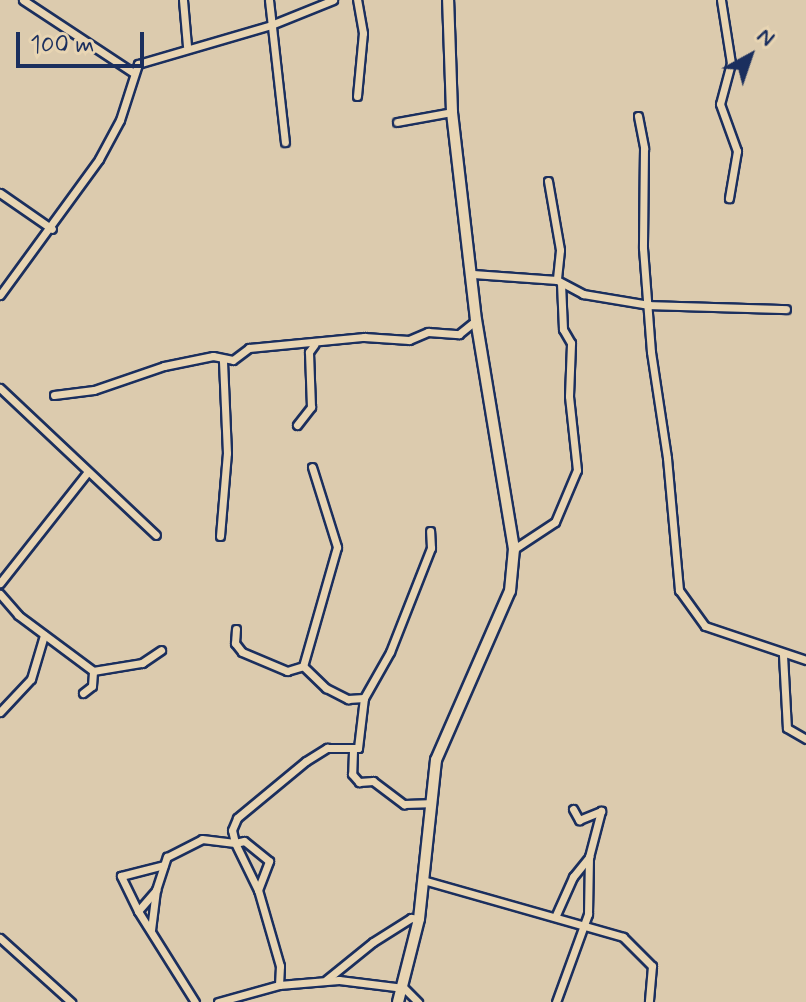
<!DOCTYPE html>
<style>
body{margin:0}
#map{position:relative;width:806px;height:1002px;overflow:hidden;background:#dccbae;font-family:Mynerve,sans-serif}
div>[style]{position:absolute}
.roads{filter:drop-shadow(2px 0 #1b2f5e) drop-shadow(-2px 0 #1b2f5e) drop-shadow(0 2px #1b2f5e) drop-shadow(0 -2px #1b2f5e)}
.street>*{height:7px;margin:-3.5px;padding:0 3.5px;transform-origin:3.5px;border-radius:3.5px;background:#e8d5b3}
.secondary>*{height:10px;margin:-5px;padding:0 5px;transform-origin:5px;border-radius:5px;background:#e8d5b3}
span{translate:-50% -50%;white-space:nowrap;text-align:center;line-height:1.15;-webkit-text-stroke:6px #e8d5b3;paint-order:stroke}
.north{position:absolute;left:710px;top:16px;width:80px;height:80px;-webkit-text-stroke:6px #e8d5b3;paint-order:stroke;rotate:40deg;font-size:22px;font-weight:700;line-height:32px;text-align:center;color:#1b2f5e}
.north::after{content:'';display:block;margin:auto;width:28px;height:36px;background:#1b2f5e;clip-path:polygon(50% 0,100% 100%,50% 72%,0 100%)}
.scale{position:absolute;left:16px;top:32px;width:128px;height:36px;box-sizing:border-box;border:4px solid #1b2f5e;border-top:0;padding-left:10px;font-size:24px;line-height:28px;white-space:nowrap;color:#1b2f5e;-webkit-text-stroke:6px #e8d5b3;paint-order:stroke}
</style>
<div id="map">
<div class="roads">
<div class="street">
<i style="left:23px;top:0;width:131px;rotate:33.4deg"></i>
<i style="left:183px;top:0;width:46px;rotate:85deg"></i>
<i style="left:269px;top:0;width:143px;rotate:83.6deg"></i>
<i style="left:721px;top:0;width:64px;rotate:81deg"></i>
<i style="left:731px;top:63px;width:42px;rotate:105deg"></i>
<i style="left:720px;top:104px;width:50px;rotate:70.1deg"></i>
<i style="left:737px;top:151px;width:48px;rotate:99.7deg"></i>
<i style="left:357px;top:96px;width:63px;rotate:-84.6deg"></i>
<i style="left:363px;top:33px;width:34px;rotate:-100deg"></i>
<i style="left:638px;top:116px;width:33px;rotate:79deg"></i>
<i style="left:644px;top:148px;width:100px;rotate:90.6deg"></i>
<i style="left:643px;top:248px;width:104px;rotate:85.6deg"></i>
<i style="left:651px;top:352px;width:107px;rotate:81.4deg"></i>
<i style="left:667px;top:458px;width:133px;rotate:84.8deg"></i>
<i style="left:679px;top:590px;width:44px;rotate:54.2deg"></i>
<i style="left:705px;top:626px;width:107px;rotate:18.6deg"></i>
<i style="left:397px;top:122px;width:56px;rotate:-10.3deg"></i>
<i style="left:548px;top:181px;width:70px;rotate:80.1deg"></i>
<i style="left:560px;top:250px;width:30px;rotate:96deg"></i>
<i style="left:0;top:193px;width:63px;rotate:34.7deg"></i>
<i style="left:473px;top:274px;width:84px;rotate:4.1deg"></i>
<i style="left:557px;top:280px;width:30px;rotate:28deg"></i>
<i style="left:583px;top:294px;width:67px;rotate:9.5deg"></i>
<i style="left:649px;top:305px;width:137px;rotate:1.7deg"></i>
<i style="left:0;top:295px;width:168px;rotate:-53.9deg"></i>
<i style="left:99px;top:159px;width:44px;rotate:-61.7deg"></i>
<i style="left:120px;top:120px;width:59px;rotate:-72.2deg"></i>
<i style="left:138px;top:64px;width:139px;rotate:-16.3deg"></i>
<i style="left:271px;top:25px;width:67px;rotate:-22deg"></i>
<i style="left:0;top:388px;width:214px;rotate:43.3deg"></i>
<i style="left:54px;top:395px;width:40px;rotate:-7.1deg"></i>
<i style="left:94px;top:390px;width:74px;rotate:-18.9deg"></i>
<i style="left:164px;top:366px;width:50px;rotate:-11.5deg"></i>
<i style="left:213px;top:356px;width:20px;rotate:11deg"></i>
<i style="left:233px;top:360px;width:20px;rotate:-37deg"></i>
<i style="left:249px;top:348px;width:116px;rotate:-5.5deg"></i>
<i style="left:364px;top:337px;width:45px;rotate:3.8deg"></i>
<i style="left:409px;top:340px;width:21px;rotate:-23deg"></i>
<i style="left:428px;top:332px;width:31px;rotate:4deg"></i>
<i style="left:459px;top:334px;width:22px;rotate:-39deg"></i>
<i style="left:297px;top:425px;width:23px;rotate:-52deg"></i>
<i style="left:311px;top:407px;width:55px;rotate:-92.1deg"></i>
<i style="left:309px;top:352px;width:9px;rotate:-54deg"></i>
<i style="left:312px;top:467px;width:84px;rotate:72.6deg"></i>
<i style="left:337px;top:547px;width:124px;rotate:105.9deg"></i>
<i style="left:303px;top:666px;width:32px;rotate:44deg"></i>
<i style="left:326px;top:688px;width:25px;rotate:27deg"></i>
<i style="left:348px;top:699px;width:16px;rotate:-4deg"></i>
<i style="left:220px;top:536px;width:83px;rotate:-85.2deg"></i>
<i style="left:227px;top:453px;width:93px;rotate:-92.5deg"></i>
<i style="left:514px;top:549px;width:49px;rotate:-33.4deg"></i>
<i style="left:555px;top:522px;width:56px;rotate:-67.1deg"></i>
<i style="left:577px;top:470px;width:74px;rotate:-96.2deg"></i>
<i style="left:569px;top:396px;width:53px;rotate:-87.8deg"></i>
<i style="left:571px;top:343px;width:16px;rotate:-120deg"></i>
<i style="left:563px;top:329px;width:46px;rotate:-92.5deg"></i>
<i style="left:0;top:583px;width:139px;rotate:-51.7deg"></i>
<i style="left:0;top:594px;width:28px;rotate:49deg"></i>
<i style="left:18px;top:615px;width:94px;rotate:36.7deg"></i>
<i style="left:93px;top:671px;width:50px;rotate:-9.3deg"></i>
<i style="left:142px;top:663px;width:23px;rotate:-34deg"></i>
<i style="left:236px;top:629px;width:14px;rotate:94deg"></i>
<i style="left:235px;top:643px;width:11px;rotate:52deg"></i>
<i style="left:242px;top:652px;width:49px;rotate:22.9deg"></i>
<i style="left:287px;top:671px;width:17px;rotate:-17deg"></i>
<i style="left:783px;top:655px;width:73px;rotate:86.9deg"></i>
<i style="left:787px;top:728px;width:22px;rotate:30deg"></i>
<i style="left:83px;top:693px;width:11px;rotate:-38deg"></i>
<i style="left:92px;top:686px;width:15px;rotate:-86deg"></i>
<i style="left:0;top:712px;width:45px;rotate:-46.8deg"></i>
<i style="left:31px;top:679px;width:46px;rotate:-73.5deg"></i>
<i style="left:353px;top:751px;width:23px;rotate:92deg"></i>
<i style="left:352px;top:774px;width:11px;rotate:49deg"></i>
<i style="left:359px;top:782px;width:14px;rotate:-4deg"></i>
<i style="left:373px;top:781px;width:39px;rotate:37deg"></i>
<i style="left:404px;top:804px;width:24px;rotate:-2deg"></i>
<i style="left:573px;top:809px;width:13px;rotate:61deg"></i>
<i style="left:579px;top:820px;width:24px;rotate:-22deg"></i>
<i style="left:423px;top:880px;width:208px;rotate:15.9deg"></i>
<i style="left:623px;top:937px;width:41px;rotate:45deg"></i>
<i style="left:652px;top:966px;width:36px;rotate:95deg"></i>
<i style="left:138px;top:911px;width:39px;rotate:-116deg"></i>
<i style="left:121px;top:876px;width:44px;rotate:-14.3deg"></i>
<i style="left:556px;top:915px;width:42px;rotate:-65.9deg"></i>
<i style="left:573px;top:877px;width:26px;rotate:-51deg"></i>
<i style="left:589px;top:857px;width:48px;rotate:-75.4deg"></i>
<i style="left:151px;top:930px;width:40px;rotate:-82.9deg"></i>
<i style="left:0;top:938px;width:96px;rotate:42deg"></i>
<i style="left:326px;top:980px;width:60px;rotate:-39deg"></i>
<i style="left:373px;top:942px;width:45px;rotate:-32.3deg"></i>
<i style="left:411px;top:918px;width:8px;rotate:7deg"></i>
<i style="left:279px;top:985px;width:19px;rotate:-87deg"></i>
<i style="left:280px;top:966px;width:79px;rotate:-106.1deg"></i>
<i style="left:258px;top:890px;width:31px;rotate:-69deg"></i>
<i style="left:269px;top:861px;width:32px;rotate:-141deg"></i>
<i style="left:244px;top:841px;width:9px;rotate:167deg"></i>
<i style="left:235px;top:843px;width:13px;rotate:-103deg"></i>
<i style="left:232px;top:830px;width:13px;rotate:-67deg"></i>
<i style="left:237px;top:818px;width:89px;rotate:-39.6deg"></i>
<i style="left:306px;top:761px;width:25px;rotate:-32deg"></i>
<i style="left:327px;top:748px;width:31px"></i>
<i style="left:358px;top:748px;width:50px;rotate:-83.2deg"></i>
<i style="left:364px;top:698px;width:53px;rotate:-60.5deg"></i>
<i style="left:390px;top:652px;width:112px;rotate:-68.5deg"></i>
<i style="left:431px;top:548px;width:17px;rotate:-93deg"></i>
<i style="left:195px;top:1002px;width:107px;rotate:-122.1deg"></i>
<i style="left:138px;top:911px;width:28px;rotate:-49deg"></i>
<i style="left:156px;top:890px;width:35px;rotate:-72deg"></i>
<i style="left:167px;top:857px;width:39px;rotate:-27deg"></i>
<i style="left:202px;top:839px;width:33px;rotate:7deg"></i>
<i style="left:235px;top:843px;width:52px;rotate:63.9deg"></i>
<i style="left:218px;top:1002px;width:63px;rotate:-15.6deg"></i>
<i style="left:279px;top:985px;width:60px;rotate:-4.8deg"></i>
<i style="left:339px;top:980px;width:65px;rotate:7deg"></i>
<i style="left:404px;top:988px;width:20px;rotate:45deg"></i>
<i style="left:556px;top:1002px;width:94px;rotate:-70deg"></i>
<i style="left:588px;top:914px;width:57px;rotate:-89deg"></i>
</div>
<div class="secondary">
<i style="left:398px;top:1002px;width:86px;rotate:-75.8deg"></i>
<i style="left:419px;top:919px;width:160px;rotate:-83.9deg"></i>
<i style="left:436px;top:760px;width:184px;rotate:-66.4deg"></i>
<i style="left:510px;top:591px;width:42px;rotate:-84.6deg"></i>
<i style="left:514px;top:549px;width:232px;rotate:-99.4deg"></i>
<i style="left:476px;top:320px;width:209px;rotate:-96.6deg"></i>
<i style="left:452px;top:112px;width:112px;rotate:-92deg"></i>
</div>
</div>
<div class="north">N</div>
<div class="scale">100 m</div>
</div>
